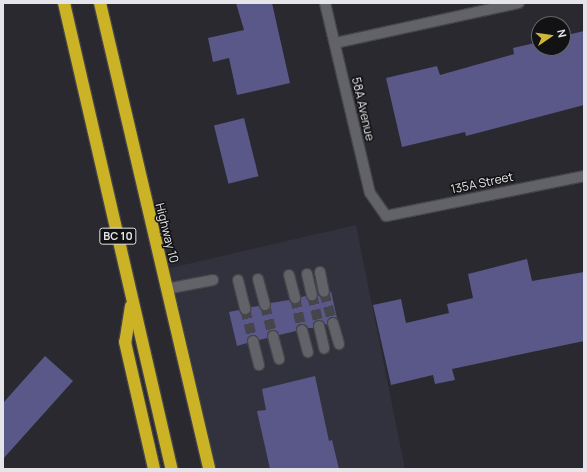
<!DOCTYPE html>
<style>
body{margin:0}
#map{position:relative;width:587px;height:472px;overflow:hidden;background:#29292f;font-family:Manrope,sans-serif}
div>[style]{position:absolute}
.built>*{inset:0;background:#32323e}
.building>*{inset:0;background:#5a5789;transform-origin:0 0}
.minor-tunnel>*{height:10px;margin-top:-5px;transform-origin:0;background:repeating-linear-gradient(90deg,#45454b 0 10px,transparent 0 15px)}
.roads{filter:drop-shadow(1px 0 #454549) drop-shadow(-1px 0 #454549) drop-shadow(0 1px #454549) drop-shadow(0 -1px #454549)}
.minor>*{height:10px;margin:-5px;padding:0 5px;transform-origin:5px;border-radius:5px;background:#626269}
.highway>*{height:12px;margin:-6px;padding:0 6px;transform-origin:6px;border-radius:6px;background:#cbb325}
span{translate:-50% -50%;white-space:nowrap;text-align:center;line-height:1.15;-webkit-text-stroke:3px #121215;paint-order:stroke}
.shield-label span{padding:1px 3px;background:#121215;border:1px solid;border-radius:3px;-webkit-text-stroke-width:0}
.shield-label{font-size:11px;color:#e5e5e9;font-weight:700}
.street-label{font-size:12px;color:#e5e5e9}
.frame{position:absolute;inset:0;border:4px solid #e5e5e9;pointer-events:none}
.north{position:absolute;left:531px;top:16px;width:40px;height:40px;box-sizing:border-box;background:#121215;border:1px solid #66666a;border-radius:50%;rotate:77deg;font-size:11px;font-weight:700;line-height:16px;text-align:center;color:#e5e5e9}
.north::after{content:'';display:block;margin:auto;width:14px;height:18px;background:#cfb837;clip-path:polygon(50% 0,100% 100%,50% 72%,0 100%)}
</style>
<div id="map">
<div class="built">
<i style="clip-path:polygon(356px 225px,405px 469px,216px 469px,170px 268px)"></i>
</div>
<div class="building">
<i style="clip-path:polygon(236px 3px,272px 3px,290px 83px,237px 95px,229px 58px,213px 62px,208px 38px,244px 30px)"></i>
<i style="clip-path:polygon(584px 31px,584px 105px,466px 136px,465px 132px,402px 147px,386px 78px,437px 66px,440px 75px,514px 54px,513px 48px,539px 42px,539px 48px,563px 48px,563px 36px)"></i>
<i style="left:244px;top:118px;width:60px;height:31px;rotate:76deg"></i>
<i style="clip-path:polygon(527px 259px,532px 281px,584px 272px,584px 341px,452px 369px,455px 380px,435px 384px,433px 375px,391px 385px,373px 305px,401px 299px,406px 323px,449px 313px,447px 304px,473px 298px,468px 274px)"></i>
<i style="clip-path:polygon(331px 291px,337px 318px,332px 317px,329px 318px,327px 325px,318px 320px,314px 322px,313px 328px,308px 328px,306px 325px,301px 324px,297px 326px,296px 331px,279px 335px,277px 331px,272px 330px,268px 332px,267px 338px,259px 340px,255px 335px,251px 335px,247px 339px,247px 343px,237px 346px,229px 312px,239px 310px,241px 314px,246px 315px,250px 313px,251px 307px,259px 306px,261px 310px,266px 311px,270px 309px,271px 303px,289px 300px,291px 303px,296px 304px,300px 302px,301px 297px,306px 296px,308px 300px,313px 301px,317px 299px,318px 295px,322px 298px,328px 297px)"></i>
<i style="clip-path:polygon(45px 356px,73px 381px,3px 459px,3px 403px)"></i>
<i style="clip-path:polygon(315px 376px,329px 441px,332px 440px,339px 469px,270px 469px,257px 411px,266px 410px,262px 389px)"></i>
</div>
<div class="minor-tunnel">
<i style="left:324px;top:292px;width:32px;rotate:74deg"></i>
<i style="left:312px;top:295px;width:32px;rotate:77deg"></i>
<i style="left:295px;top:298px;width:33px;rotate:78deg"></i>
<i style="left:265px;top:305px;width:32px;rotate:76deg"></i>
<i style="left:245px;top:309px;width:33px;rotate:76deg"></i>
</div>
<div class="roads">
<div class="minor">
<i style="left:325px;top:3px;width:195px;rotate:76.7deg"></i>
<i style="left:370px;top:193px;width:28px;rotate:55deg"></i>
<i style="left:386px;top:216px;width:202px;rotate:-11.4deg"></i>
<i style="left:335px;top:43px;width:188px;rotate:-12.3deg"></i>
<i style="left:320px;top:272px;width:20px;rotate:79deg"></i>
<i style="left:307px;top:274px;width:22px;rotate:77deg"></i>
<i style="left:289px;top:275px;width:24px;rotate:75deg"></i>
<i style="left:258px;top:279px;width:27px;rotate:75deg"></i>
<i style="left:238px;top:280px;width:30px;rotate:76deg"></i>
<i style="left:166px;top:289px;width:48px;rotate:-10.8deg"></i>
<i style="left:333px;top:323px;width:22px;rotate:74deg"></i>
<i style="left:319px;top:326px;width:23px;rotate:77deg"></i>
<i style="left:302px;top:330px;width:23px;rotate:75deg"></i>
<i style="left:273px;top:336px;width:24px;rotate:75deg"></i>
<i style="left:253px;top:341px;width:25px;rotate:76deg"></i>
</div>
<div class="highway">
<i style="left:64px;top:3px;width:478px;rotate:77deg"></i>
<i style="left:100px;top:3px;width:479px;rotate:76.8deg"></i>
<i style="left:131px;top:306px;width:36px;rotate:99deg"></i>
<i style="left:125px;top:342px;width:130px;rotate:77.1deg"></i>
</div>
</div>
<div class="shield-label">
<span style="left:118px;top:236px">BC 10</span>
</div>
<div class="street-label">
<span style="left:363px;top:109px;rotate:77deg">58A Avenue</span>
<span style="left:482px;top:183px;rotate:-12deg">135A Street</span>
<span style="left:167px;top:233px;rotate:76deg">Highway 10</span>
</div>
<div class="frame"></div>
<div class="north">N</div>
</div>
